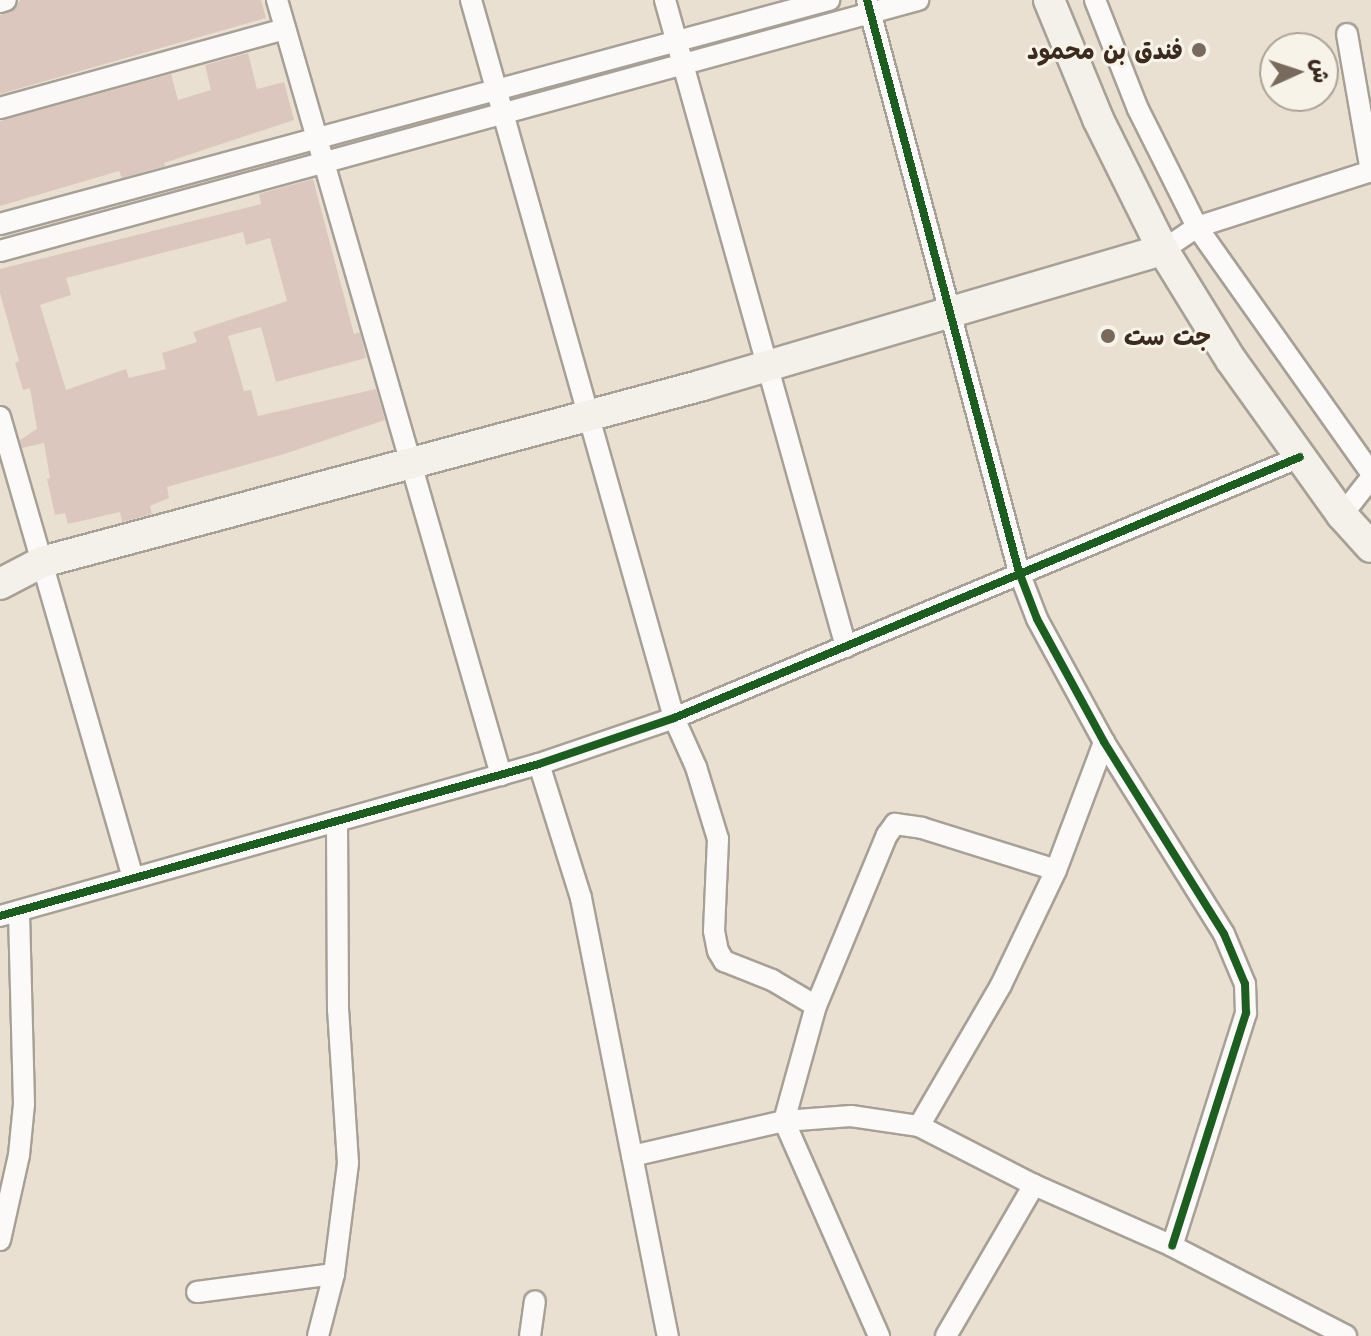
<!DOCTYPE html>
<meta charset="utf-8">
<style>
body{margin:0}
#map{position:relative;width:1371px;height:1336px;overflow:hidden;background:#eae0d2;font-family:Mali,"Playpen Sans Arabic",sans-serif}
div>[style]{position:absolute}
.building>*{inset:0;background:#dbc7bd}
.roads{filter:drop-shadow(2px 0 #a7a096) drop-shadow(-2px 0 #a7a096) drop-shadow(0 2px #a7a096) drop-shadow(0 -2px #a7a096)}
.street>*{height:20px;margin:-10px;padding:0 10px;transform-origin:10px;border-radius:10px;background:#fcfaf8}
.secondary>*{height:30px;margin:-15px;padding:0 15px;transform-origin:15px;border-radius:15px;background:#f4f0ea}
.cycleway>*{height:8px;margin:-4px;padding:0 4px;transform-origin:4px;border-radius:4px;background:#1b5e20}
.dots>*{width:22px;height:22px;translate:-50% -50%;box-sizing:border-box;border:4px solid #f7f3e8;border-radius:50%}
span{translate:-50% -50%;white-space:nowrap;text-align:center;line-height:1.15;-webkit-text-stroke:6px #f7f3e8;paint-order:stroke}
.poi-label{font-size:24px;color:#3b2a1e;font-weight:700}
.right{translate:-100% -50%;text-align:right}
.left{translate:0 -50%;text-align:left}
.north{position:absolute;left:1259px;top:32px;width:80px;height:80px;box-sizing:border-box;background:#f7f3e8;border:2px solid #aca397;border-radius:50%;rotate:87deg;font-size:22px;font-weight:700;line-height:32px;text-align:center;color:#3b2a1e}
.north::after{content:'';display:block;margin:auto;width:28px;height:36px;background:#786a5d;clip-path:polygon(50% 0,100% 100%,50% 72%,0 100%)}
</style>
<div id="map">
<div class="building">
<i style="clip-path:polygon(20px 0,261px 0,266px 18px,0 94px,0 15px,15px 9px)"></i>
<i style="clip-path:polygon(248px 53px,257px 89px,284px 82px,294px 120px,164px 163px,165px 166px,122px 178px,119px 171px,0 206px,0 121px,171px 74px,178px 100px,211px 90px,205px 65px)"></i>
<i style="clip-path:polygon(evenodd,313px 179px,354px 334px,360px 332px,366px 358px,276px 382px,261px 327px,228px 336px,244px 391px,251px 390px,258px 416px,376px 389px,385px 420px,281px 455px,167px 487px,169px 498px,150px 506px,152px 514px,122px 522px,120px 512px,68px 524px,65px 513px,55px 515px,47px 479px,50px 478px,44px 443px,22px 448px,20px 440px,37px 429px,30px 388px,23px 390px,15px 363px,19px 361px,0 293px,0 269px,261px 204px,259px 194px,313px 179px,243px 232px,246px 245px,270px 238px,287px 301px,193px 332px,197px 342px,162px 353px,166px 369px,129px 378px,126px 369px,66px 390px,40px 305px,71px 295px,66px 278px,243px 232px)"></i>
</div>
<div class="roads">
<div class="street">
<i style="left:277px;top:0;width:807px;rotate:73.88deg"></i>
<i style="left:471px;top:0;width:746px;rotate:74.21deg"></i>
<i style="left:674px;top:718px;width:54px;rotate:65.8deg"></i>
<i style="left:696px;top:767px;width:75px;rotate:73deg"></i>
<i style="left:718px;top:839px;width:92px;rotate:92.5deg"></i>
<i style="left:714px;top:931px;width:20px;rotate:79deg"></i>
<i style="left:718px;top:951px;width:12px;rotate:59deg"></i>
<i style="left:724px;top:961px;width:52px;rotate:21.6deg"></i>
<i style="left:772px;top:980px;width:51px;rotate:30.6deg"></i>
<i style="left:665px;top:0;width:672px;rotate:74.37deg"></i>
<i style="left:867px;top:0;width:592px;rotate:75.12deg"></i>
<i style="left:1019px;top:572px;width:50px;rotate:69deg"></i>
<i style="left:1037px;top:619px;width:140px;rotate:61.4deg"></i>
<i style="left:1104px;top:742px;width:226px;rotate:58deg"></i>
<i style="left:1224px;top:934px;width:54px;rotate:67.2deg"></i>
<i style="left:1245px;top:984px;width:29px;rotate:88deg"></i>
<i style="left:1246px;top:1013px;width:244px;rotate:107.6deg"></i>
<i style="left:1095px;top:0;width:117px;rotate:68.5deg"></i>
<i style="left:1138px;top:109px;width:132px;rotate:63.4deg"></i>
<i style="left:1197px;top:227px;width:301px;rotate:54.7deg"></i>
<i style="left:0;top:2px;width:6px;rotate:-18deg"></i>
<i style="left:1347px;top:34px;width:139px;rotate:80.1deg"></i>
<i style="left:0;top:108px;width:296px;rotate:-15.5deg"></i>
<i style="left:0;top:224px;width:859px;rotate:-15.12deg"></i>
<i style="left:1163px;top:250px;width:41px;rotate:-34.1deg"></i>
<i style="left:1197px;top:227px;width:183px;rotate:-17.8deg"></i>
<i style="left:0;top:251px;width:952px;rotate:-15.29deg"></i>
<i style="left:0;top:417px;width:480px;rotate:73.9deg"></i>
<i style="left:1342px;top:515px;width:47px;rotate:-51.9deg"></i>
<i style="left:539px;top:764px;width:140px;rotate:72.6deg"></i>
<i style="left:581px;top:898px;width:447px;rotate:78.8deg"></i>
<i style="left:0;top:916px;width:560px;rotate:-15.75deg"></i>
<i style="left:539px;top:764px;width:143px;rotate:-18.8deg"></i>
<i style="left:674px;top:718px;width:678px;rotate:-22.63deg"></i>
<i style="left:919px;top:1126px;width:163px;rotate:-59.8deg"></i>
<i style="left:1001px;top:985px;width:127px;rotate:-64.4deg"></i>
<i style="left:1056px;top:870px;width:137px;rotate:-69.4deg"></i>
<i style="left:632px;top:1156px;width:156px;rotate:-13deg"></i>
<i style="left:784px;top:1121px;width:67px;rotate:-4.3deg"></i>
<i style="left:851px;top:1116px;width:69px;rotate:8.4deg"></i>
<i style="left:919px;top:1126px;width:129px;rotate:27.2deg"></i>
<i style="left:1034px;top:1185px;width:151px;rotate:23.8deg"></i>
<i style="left:1172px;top:1246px;width:196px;rotate:27.3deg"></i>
<i style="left:0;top:1240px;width:87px;rotate:-77.4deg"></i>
<i style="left:19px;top:1155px;width:51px;rotate:-84.4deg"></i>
<i style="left:24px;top:1104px;width:193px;rotate:-91.5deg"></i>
<i style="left:197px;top:1292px;width:138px;rotate:-7.5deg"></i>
<i style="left:318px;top:1336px;width:64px;rotate:-75.5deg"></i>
<i style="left:334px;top:1274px;width:112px;rotate:-82.8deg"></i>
<i style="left:348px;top:1163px;width:153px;rotate:-93.7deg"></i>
<i style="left:338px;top:1010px;width:189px;rotate:-90.3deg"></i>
<i style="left:530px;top:1336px;width:35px;rotate:-82deg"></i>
<i style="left:879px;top:1336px;width:235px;rotate:-113.8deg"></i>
<i style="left:784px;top:1121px;width:119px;rotate:-74.5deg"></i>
<i style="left:816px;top:1006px;width:185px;rotate:-67.5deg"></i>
<i style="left:887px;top:835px;width:14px;rotate:-54deg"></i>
<i style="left:895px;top:824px;width:27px;rotate:8deg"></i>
<i style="left:922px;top:828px;width:140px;rotate:17.4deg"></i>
<i style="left:946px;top:1336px;width:175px;rotate:-59.8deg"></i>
</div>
<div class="secondary">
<i style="left:1049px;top:0;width:129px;rotate:67.6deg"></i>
<i style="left:1098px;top:119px;width:146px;rotate:63.6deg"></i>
<i style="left:1163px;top:250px;width:129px;rotate:58.3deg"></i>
<i style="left:1231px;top:360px;width:191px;rotate:54.4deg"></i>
<i style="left:1342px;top:515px;width:43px;rotate:47.8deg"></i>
<i style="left:0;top:584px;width:47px;rotate:-27.6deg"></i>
<i style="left:42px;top:562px;width:684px;rotate:-14.99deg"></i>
<i style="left:703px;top:385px;width:479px;rotate:-16.4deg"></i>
</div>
</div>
<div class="cycleway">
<i style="left:867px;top:0;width:592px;rotate:75.12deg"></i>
<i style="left:1019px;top:572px;width:50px;rotate:69deg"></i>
<i style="left:1037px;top:619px;width:140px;rotate:61.4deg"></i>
<i style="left:1104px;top:742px;width:226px;rotate:58deg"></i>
<i style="left:1224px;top:934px;width:54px;rotate:67.2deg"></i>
<i style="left:1245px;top:984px;width:29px;rotate:88deg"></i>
<i style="left:1246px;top:1013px;width:244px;rotate:107.6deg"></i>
<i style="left:0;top:916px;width:560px;rotate:-15.75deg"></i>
<i style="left:539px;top:764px;width:143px;rotate:-18.8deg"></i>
<i style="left:674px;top:718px;width:678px;rotate:-22.63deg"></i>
</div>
<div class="dots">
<i style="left:1199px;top:50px;background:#786a5d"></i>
<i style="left:1108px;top:336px;background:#786a5d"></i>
</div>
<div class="poi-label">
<span class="right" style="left:1183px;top:50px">فندق بن محمود</span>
<span class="left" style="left:1124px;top:336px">جت ست</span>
</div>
<div class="north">ش</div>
</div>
